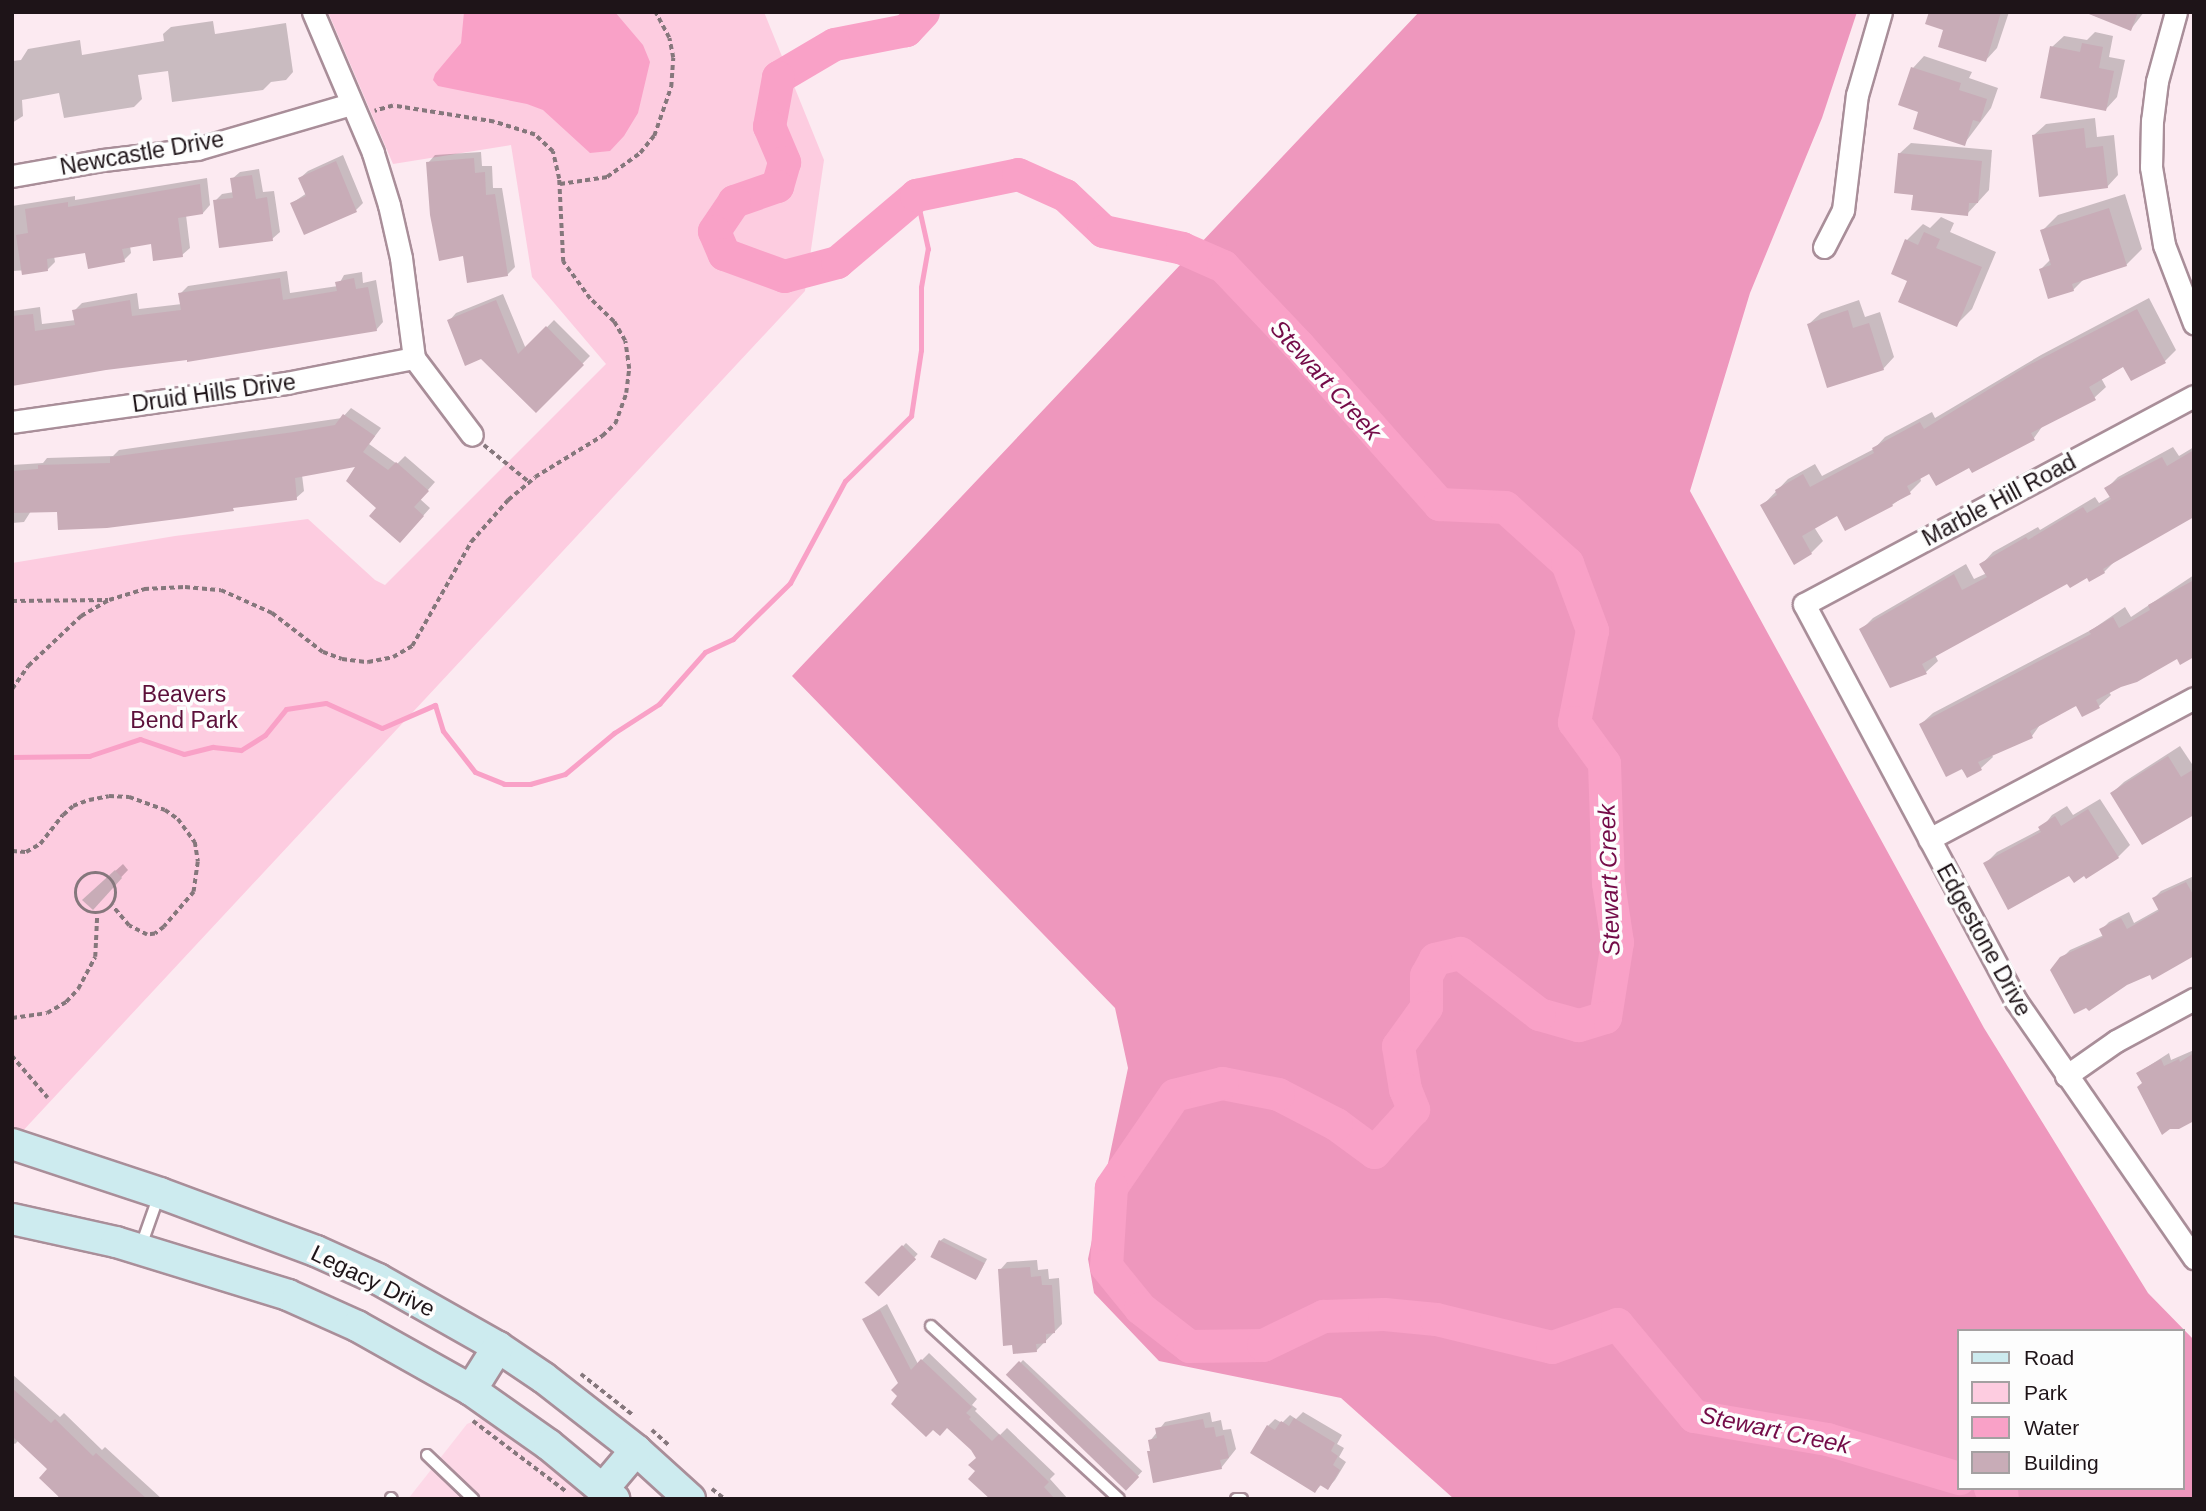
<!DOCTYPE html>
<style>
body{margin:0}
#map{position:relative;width:2206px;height:1511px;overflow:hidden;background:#fceaf1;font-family:Arial,sans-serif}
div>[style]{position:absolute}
.built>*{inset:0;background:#fdd8e7}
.green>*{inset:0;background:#fdcce0}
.forest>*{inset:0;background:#ee97bd}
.water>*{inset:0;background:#f9a1c7}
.shadow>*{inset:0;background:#0003;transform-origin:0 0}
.stream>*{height:5px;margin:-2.5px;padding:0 2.5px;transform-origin:2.5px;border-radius:2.5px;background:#f9a1c7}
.river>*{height:33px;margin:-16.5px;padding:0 16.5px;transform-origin:16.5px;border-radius:16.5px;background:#f9a1c7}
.building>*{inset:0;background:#c8acb7;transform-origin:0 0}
.path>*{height:3.5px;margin-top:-1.75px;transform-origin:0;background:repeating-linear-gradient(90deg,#85777c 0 5px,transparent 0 8.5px)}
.path>.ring{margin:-1.75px;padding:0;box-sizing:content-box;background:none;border:3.5px solid #85777c;border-radius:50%}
.roads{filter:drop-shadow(2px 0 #a98e99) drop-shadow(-2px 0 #a98e99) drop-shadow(0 2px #a98e99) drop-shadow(0 -2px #a98e99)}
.lane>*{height:10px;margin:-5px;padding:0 5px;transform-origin:5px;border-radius:5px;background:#fff}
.street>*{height:21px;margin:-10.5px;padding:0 10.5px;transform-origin:10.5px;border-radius:10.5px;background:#fff}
.secondary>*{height:30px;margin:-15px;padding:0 15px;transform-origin:15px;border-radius:15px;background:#cdebef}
span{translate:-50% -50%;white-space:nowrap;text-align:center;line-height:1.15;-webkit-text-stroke:7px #fdfdfd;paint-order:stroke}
.street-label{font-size:23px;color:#1e1418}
.park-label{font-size:23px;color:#5c103a}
.water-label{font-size:24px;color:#740b48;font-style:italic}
.frame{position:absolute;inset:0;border:14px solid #1e1418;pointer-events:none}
.legend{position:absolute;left:1957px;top:1329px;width:228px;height:161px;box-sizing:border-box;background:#fdfdfd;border:2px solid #a4a0a1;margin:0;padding:9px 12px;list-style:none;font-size:21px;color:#1e1418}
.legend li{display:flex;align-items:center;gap:14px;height:35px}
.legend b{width:35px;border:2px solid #a4a0a1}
</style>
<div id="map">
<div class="built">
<i style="clip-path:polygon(481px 1418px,559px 1474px,589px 1499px,408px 1499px,467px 1424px)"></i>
</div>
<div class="green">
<i style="clip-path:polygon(328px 12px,764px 12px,824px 160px,805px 291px,19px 1135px,12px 1133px,12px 563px,175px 536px,308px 519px,375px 580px,385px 585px,606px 364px,532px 277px,511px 145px,393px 164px)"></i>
</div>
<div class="forest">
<i style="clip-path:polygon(evenodd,1419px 12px,1857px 12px,1822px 118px,1750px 293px,1690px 491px,1984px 1028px,2148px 1293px,2194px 1340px,2194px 1499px,1454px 1499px,1341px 1398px,1159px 1361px,1094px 1293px,1088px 1259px,1128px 1068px,1115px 1008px,792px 676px,1419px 12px,1959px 1331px,2183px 1331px,2183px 1488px,1959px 1488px,1959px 1331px)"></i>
</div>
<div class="water">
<i style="clip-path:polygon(464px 12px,615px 12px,643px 45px,650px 62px,638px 113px,624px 136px,610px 151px,590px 153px,543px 110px,527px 104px,438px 86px,433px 80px,435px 74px,461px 43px)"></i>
</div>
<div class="shadow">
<i style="clip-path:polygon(1931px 12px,2009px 12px,1997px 48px,1986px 60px,1945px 28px)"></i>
<i style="clip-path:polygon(2084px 12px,2144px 12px,2131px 29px)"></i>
<i style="clip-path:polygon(213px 21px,215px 34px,286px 23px,293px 72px,286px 80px,271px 82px,263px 90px,172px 102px,168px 71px,138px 75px,142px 99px,134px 107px,64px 118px,59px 93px,22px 100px,23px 116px,12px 123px,12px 61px,21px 60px,28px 49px,80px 40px,82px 55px,164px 41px,163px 34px,171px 27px)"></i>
<i style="clip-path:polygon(2095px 32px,2113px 36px,2109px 57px,2125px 60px,2117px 97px,2106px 109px,2052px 47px,2064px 36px,2087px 40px)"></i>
<i style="clip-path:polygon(1924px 56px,1972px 72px,1969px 78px,1998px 88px,1991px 108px,1964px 144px,1920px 111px,1913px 68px)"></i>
<i style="clip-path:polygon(2095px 118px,2097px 137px,2114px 135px,2118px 175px,2107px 187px,2034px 135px,2046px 124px)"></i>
<i style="clip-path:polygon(1911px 143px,1992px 150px,1989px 190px,1967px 214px,1915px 193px,1899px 154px)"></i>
<i style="clip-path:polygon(481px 152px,482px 166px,492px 166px,493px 188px,502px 188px,515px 267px,507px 275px,464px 254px,428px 163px,435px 155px)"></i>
<i style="clip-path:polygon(343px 155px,363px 203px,356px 210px,292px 203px,307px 193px,300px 178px,308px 171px)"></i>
<i style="clip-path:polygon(259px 169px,263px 192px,274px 191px,280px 232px,272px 239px,215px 201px,222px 194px,234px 192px,232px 179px,240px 172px)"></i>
<i style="clip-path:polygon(207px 178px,210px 205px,203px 213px,186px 215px,190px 248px,182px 255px,152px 242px,130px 246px,131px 253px,124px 260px,86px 251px,54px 256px,55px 262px,48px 269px,12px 271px,12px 206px,75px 196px,75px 200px)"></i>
<i style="clip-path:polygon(2125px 194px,2142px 249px,2126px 265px,2085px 278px,2073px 290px,2041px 269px,2051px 259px,2042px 231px,2058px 215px)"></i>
<i style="clip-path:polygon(1941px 217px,1954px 223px,1950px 232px,1996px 252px,1972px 309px,1956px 325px,1909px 280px,1907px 240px,1923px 224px,1930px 228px)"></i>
<i style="clip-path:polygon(287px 271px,290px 293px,338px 286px,344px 275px,362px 272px,363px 283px,376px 280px,383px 322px,376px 330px,12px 383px,12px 311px,40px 307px,42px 324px,76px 320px,74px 311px,82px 303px,137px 293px,139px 309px,182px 304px,180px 294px,188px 286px)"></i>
<i style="clip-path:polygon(503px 294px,526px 349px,554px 320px,590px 356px,536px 411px,449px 321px,456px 313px)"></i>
<i style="clip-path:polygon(2149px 298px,2176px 350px,2165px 361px,2124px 364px,2101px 378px,2106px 387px,2094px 398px,2044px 424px,2034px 438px,1970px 466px,1929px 472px,1920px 477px,1921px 481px,1910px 492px,1892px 505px,1837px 514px,1814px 527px,1823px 541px,1811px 553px,1762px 506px,1788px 479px,1815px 464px,1822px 476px,1874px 449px,1885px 437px,1932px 412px,1935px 418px,2041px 355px)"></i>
<i style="clip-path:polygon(1859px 300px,1865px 317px,1880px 312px,1894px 357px,1883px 369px,1809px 324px,1821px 313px)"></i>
<i style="clip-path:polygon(351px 408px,381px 428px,369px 444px,397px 464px,405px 456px,435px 482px,420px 499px,430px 508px,407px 534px,378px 508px,359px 465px,302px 475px,304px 491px,296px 498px,31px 511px,24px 522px,12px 523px,12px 465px,43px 463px,47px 458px,113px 456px,119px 450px,342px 418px)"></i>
<i style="clip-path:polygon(2173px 447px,2179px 456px,2194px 447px,2194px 516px,2116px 560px,2104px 572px,2068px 582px,1935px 655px,1938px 661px,1926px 672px,1891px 686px,1861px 630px,1873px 618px,1966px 564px,1974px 579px,1987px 573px,1982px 564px,1993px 552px,2038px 527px,2040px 530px,2095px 497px,2099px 503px,2111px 496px,2107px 488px,2118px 477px)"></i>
<i style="clip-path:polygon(2194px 575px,2194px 655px,2178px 657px,2109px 692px,2111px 695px,2099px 706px,2083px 715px,2077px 704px,2042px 722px,2032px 736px,1991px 753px,1993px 757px,1981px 768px,1967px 775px,1921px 724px,1933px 713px,2093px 629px,2125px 607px,2131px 617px)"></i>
<i style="clip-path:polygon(2180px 746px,2194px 767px,2194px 813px,2112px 793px,2124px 782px)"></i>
<i style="clip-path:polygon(2100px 799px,2130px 845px,2118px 857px,2085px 874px,1985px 864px,1997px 852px,2041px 829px,2052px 815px,2067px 806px,2073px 815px)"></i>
<i style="clip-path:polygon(123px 864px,128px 870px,93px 907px,91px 893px)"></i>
<i style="clip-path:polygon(2194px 876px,2194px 956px,2151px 973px,2061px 959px,2070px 950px,2104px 935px,2101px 930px,2109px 922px,2129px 912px,2134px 923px,2159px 909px,2154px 898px,2161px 891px)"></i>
<i style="clip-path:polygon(2194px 1050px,2194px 1116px,2143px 1082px,2138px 1073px,2169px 1053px,2171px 1060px)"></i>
<i style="clip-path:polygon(944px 1238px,987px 1259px,977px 1278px,940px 1241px)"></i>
<i style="left:906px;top:1243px;width:16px;height:56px;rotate:43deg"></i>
<i style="clip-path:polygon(1037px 1260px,1038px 1270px,1048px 1269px,1049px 1279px,1059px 1278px,1062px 1324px,1036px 1351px,1000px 1270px,1007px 1262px)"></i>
<i style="clip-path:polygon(887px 1304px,918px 1364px,929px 1353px,977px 1399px,972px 1405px,977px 1409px,975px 1411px,1000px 1435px,1007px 1428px,1055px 1474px,1050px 1479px,1068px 1499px,992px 1499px,978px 1471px,978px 1458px,972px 1449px,947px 1426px,900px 1396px,900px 1383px,864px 1319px)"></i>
<i style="left:1023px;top:1360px;width:163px;height:21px;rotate:43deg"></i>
<i style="clip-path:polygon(12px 1374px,60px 1417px,64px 1413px,102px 1450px,105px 1447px,162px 1499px,56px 1499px,60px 1495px,49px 1469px,19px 1440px,15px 1444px,12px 1442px)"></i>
<i style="clip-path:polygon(1210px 1412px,1212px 1422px,1221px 1420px,1223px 1430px,1231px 1429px,1236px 1449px,1221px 1468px,1149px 1452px,1152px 1449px,1150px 1441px,1165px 1422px)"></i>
<i style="clip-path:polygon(1303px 1412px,1342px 1435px,1337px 1444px,1344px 1448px,1339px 1457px,1346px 1462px,1335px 1480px,1328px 1488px,1322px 1484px,1315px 1491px,1268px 1426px,1275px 1419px,1282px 1423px,1290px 1415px,1296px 1419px)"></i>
</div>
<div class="stream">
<i style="left:12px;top:757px;width:77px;rotate:-0.7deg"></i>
<i style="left:89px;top:756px;width:54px;rotate:-18.4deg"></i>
<i style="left:140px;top:739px;width:46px;rotate:18.8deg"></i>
<i style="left:184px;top:754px;width:30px;rotate:-14deg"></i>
<i style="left:213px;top:747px;width:28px;rotate:6deg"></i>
<i style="left:241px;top:750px;width:28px;rotate:-32deg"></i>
<i style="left:265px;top:735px;width:33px;rotate:-51deg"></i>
<i style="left:286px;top:709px;width:40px;rotate:-8.5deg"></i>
<i style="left:326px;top:703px;width:61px;rotate:24.1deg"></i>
<i style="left:382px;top:728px;width:58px;rotate:-23.5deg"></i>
<i style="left:435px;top:705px;width:27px;rotate:73deg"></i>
<i style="left:443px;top:731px;width:52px;rotate:52deg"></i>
<i style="left:475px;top:772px;width:31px;rotate:22deg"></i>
<i style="left:504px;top:784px;width:26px"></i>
<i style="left:530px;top:784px;width:36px;rotate:-16deg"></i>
<i style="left:565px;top:774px;width:64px;rotate:-39.9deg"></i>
<i style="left:614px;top:733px;width:54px;rotate:-32.8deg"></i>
<i style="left:659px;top:704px;width:69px;rotate:-48.5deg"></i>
<i style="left:705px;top:652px;width:31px;rotate:-25deg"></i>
<i style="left:733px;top:639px;width:80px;rotate:-44.5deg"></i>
<i style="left:790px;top:583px;width:116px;rotate:-61.7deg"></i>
<i style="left:845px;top:481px;width:93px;rotate:-44.6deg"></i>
<i style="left:911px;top:416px;width:67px;rotate:-81.4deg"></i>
<i style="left:921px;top:350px;width:63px;rotate:-90deg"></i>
<i style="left:921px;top:287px;width:39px;rotate:-80deg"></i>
<i style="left:928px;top:249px;width:55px;rotate:-102.5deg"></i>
</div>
<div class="river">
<i style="left:923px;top:12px;width:25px;rotate:133deg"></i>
<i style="left:906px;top:30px;width:73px;rotate:169deg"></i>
<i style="left:834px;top:44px;width:65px;rotate:149.5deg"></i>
<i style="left:778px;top:77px;width:50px;rotate:100.4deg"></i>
<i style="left:769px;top:126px;width:39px;rotate:67deg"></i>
<i style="left:784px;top:162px;width:25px;rotate:106deg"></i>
<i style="left:777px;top:186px;width:46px;rotate:160.8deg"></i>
<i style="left:734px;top:201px;width:36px;rotate:124deg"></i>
<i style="left:714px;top:231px;width:25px;rotate:67deg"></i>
<i style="left:724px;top:254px;width:64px;rotate:20.1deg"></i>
<i style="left:784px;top:276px;width:55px;rotate:-14.8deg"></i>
<i style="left:837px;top:262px;width:104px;rotate:-40.3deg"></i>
<i style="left:916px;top:195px;width:104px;rotate:-11.6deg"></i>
<i style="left:1018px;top:174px;width:51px;rotate:24.1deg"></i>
<i style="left:1065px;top:195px;width:52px;rotate:43.5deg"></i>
<i style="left:1103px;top:231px;width:81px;rotate:12.1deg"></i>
<i style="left:1182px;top:248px;width:45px;rotate:23.7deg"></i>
<i style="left:1223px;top:266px;width:109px;rotate:46.5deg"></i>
<i style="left:1298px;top:345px;width:213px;rotate:48.4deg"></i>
<i style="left:1439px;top:504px;width:66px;rotate:2.6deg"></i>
<i style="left:1505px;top:507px;width:84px;rotate:42.1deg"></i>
<i style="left:1567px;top:563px;width:72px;rotate:69.5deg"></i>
<i style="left:1592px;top:630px;width:94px;rotate:101.1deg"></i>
<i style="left:1574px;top:722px;width:51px;rotate:53.8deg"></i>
<i style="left:1604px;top:763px;width:120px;rotate:88.1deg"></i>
<i style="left:1608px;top:883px;width:60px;rotate:81.3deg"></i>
<i style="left:1617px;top:942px;width:76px;rotate:99.1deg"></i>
<i style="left:1605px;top:1017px;width:28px;rotate:163deg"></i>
<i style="left:1578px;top:1025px;width:41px;rotate:-164.2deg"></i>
<i style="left:1539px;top:1014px;width:100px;rotate:-142.3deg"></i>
<i style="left:1460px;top:953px;width:26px;rotate:167deg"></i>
<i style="left:1435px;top:959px;width:18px;rotate:119deg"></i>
<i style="left:1426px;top:975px;width:32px;rotate:90deg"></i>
<i style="left:1426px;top:1007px;width:48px;rotate:125.7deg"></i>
<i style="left:1398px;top:1046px;width:44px;rotate:80.8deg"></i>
<i style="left:1405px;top:1089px;width:22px;rotate:68deg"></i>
<i style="left:1413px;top:1109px;width:58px;rotate:132.2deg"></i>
<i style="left:1374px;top:1152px;width:47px;rotate:-143.6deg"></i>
<i style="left:1336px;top:1124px;width:65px;rotate:-152.7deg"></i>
<i style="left:1278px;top:1094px;width:57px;rotate:-168.9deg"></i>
<i style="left:1222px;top:1083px;width:49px;rotate:166deg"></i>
<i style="left:1174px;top:1095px;width:112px;rotate:124.4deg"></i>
<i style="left:1111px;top:1187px;width:79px;rotate:93.6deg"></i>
<i style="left:1106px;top:1266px;width:54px;rotate:51deg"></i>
<i style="left:1140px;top:1308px;width:62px;rotate:37.8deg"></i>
<i style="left:1189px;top:1346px;width:74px;rotate:-0.8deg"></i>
<i style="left:1263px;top:1345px;width:67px;rotate:-25.8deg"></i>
<i style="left:1323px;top:1316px;width:61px;rotate:-1.9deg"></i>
<i style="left:1384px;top:1314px;width:52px;rotate:5.5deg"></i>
<i style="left:1436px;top:1319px;width:119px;rotate:13.6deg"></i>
<i style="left:1552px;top:1347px;width:69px;rotate:-19.5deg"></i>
<i style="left:1617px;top:1324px;width:120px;rotate:50.1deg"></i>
<i style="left:1694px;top:1416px;width:135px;rotate:9.8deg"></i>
<i style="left:1827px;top:1439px;width:138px;rotate:16.5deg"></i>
<i style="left:1990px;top:1488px;width:12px;rotate:20deg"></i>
<i style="left:2001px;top:1492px;width:7px;rotate:82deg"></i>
</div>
<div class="building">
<i style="clip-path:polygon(1929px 12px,2001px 12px,1986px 62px,1938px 47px,1943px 30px,1925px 24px)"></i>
<i style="clip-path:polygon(2084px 12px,2138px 12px,2131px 31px)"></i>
<i style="clip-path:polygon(2082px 43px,2103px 47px,2099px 68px,2114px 71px,2106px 111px,2040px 98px,2050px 46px,2080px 52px)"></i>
<i style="clip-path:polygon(1911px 67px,1961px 83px,1959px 90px,1987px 99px,1980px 122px,1973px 120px,1965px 146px,1913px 129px,1918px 112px,1898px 105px)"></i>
<i style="clip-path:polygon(2084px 128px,2086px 148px,2103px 146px,2108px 188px,2039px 197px,2032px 135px)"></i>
<i style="clip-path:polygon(1898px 153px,1982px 161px,1978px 203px,1969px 203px,1968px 216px,1911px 210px,1913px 195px,1894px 193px)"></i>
<i style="clip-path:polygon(474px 158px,475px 173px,485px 172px,486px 195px,495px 194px,508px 276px,467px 283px,463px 256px,439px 261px,430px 215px,426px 162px)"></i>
<i style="clip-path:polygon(336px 161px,357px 212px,304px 235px,290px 203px,306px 196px,298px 178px)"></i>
<i style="clip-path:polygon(252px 175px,256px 199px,267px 197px,273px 241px,219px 248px,213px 200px,233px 198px,230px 178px)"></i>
<i style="clip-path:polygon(200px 184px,203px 214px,178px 218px,183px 257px,153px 261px,151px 244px,122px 249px,125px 262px,88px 269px,85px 253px,47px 259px,48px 271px,22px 275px,16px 235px,28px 233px,25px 209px,68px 202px,68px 207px)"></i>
<i style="clip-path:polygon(2109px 208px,2127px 266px,2072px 284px,2074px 291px,2048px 299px,2039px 269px,2051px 265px,2040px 230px)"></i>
<i style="clip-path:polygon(1924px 232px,1940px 239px,1936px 248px,1982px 267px,1957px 327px,1898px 302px,1907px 281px,1891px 274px,1905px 239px,1918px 245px)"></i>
<i style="clip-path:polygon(280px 278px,283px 300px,337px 291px,335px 282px,354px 278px,356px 289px,368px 287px,377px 331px,187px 362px,187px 360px,106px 370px,12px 386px,12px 316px,33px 314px,35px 331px,75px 325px,72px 310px,130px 300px,132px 316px,181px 310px,178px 293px)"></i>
<i style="clip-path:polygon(496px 300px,518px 354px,546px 326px,584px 365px,536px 413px,481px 359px,465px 366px,447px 320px)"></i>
<i style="clip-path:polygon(2137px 309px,2166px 363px,2131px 381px,2123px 367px,2089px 387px,2096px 400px,2031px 433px,2035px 440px,1972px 473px,1969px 468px,1936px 486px,1929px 474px,1907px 486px,1911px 494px,1892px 504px,1893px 506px,1845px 531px,1837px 516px,1802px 536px,1812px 554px,1794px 565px,1760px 505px,1777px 495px,1775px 490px,1803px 474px,1810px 487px,1874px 453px,1872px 448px,1920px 422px,1924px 429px,2027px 366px)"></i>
<i style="clip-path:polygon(1848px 310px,1853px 328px,1869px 323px,1884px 370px,1827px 388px,1807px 324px)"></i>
<i style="clip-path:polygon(343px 414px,375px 436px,363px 452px,388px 470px,396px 462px,429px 491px,414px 507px,424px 516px,400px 543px,369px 516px,376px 508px,346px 481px,355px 467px,295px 478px,297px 500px,233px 508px,234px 511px,185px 518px,107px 528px,58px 530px,57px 512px,12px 513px,12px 471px,38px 469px,38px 465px,110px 463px,110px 457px,294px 432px,335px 425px)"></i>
<i style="clip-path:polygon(2194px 450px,2194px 517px,2103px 569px,2105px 573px,2089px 582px,2087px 578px,2070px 588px,2067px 584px,1938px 655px,1922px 664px,1927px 674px,1890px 688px,1859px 629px,1954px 574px,1962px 590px,1987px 577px,1979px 564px,2026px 537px,2028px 540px,2083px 507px,2087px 513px,2111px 499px,2104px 488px,2121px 478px,2162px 457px,2167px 466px)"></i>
<i style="clip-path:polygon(2194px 580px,2194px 657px,2180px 665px,2177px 659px,2137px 682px,2121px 687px,2096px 700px,2100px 708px,2082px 717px,2076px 706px,2030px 731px,2033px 738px,1978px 762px,1982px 770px,1967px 778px,1962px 769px,1946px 777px,1919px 724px,2091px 634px,2089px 631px,2113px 617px,2119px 628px,2150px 610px,2148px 605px)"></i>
<i style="clip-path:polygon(2168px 756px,2181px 777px,2194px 769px,2194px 815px,2142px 845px,2110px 793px)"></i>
<i style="clip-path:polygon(2088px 809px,2119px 858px,2086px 879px,2084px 876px,2074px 883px,2069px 876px,2008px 910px,1983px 863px,2041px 832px,2038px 827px,2055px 816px,2061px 826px)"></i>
<i style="clip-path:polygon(115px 870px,122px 878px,93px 910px,82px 900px)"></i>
<i style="clip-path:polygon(2186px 882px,2194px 896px,2194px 956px,2152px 980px,2150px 975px,2127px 985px,2089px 1011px,2086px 1008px,2074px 1014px,2050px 970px,2060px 957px,2103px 937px,2099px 929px,2121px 918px,2127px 929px,2159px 911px,2152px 898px)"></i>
<i style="clip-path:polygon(2194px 1053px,2194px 1121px,2179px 1129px,2170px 1129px,2162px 1135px,2137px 1087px,2142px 1083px,2136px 1073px,2161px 1059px,2164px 1066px,2179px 1059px,2180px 1062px)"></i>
<i style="left:939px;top:1240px;width:51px;height:19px;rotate:27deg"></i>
<i style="left:902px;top:1245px;width:20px;height:53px;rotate:45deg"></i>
<i style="clip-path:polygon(1030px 1267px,1031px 1277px,1041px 1276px,1042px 1285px,1052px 1285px,1055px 1333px,1046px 1334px,1046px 1343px,1036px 1344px,1037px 1352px,1013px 1354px,1012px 1345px,1003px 1346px,998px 1269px)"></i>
<i style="clip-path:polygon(880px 1310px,911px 1370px,921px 1359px,972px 1407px,966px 1413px,971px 1417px,969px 1419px,992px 1441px,999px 1434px,1049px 1482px,1044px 1487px,1055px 1499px,990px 1499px,968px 1479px,975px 1471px,968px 1465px,976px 1458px,971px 1450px,947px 1428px,940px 1436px,933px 1430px,926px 1437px,891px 1404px,897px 1396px,891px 1390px,898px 1383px,862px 1319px)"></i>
<i style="left:1019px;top:1361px;width:167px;height:19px;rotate:44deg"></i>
<i style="clip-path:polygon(12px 1388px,51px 1423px,55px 1419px,93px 1456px,96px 1453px,147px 1499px,61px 1499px,39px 1478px,47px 1469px,12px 1436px)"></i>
<i style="clip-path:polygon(1294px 1418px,1335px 1443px,1331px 1451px,1338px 1456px,1333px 1465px,1340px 1470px,1328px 1490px,1320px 1485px,1315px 1493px,1250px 1453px,1267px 1425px,1275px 1430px,1281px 1421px,1289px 1426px)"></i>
<i style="clip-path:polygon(1203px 1419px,1205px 1428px,1214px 1427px,1216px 1437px,1224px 1435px,1229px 1458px,1220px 1460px,1222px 1469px,1153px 1483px,1147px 1451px,1150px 1451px,1148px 1440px,1157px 1438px,1155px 1428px)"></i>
</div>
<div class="path">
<i style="left:560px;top:184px;width:48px;rotate:-8.5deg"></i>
<i style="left:607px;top:177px;width:41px;rotate:-36deg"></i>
<i style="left:640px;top:153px;width:22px;rotate:-51deg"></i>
<i style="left:654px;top:136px;width:52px;rotate:-70.9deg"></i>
<i style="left:671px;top:87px;width:29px;rotate:-86deg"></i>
<i style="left:673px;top:58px;width:20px;rotate:-101deg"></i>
<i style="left:669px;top:38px;width:30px;rotate:-118deg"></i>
<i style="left:484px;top:445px;width:58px;rotate:39.4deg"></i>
<i style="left:12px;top:601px;width:96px;rotate:-0.6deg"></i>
<i style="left:12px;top:689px;width:28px;rotate:-55deg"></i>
<i style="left:28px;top:666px;width:73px;rotate:-43.3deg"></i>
<i style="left:81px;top:616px;width:32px;rotate:-30deg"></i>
<i style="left:109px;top:600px;width:37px;rotate:-17deg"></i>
<i style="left:144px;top:589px;width:41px;rotate:-2.8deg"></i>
<i style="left:185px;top:587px;width:36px;rotate:5deg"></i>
<i style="left:221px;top:590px;width:56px;rotate:24.3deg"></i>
<i style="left:272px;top:613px;width:64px;rotate:37.4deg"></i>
<i style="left:323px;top:652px;width:20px;rotate:20deg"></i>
<i style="left:342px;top:659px;width:26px;rotate:7deg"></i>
<i style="left:368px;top:662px;width:25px;rotate:-11deg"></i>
<i style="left:393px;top:657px;width:22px;rotate:-30deg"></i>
<i style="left:412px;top:646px;width:120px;rotate:-60.4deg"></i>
<i style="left:471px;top:542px;width:56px;rotate:-48.6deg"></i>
<i style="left:508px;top:500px;width:35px;rotate:-40deg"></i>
<i style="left:535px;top:477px;width:79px;rotate:-31.5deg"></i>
<i style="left:602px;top:436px;width:18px;rotate:-43deg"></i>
<i style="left:615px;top:424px;width:33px;rotate:-70deg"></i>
<i style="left:626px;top:393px;width:24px;rotate:-83deg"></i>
<i style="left:629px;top:369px;width:28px;rotate:-98deg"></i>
<i style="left:625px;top:341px;width:22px;rotate:-120deg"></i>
<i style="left:614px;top:322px;width:33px;rotate:-136deg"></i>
<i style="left:590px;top:299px;width:46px;rotate:-126.1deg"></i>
<i style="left:563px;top:262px;width:83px;rotate:-92.8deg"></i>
<i style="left:559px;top:179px;width:28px;rotate:-103deg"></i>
<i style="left:553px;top:152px;width:25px;rotate:-137deg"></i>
<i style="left:535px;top:135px;width:43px;rotate:-162.4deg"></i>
<i style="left:494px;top:122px;width:102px;rotate:-171deg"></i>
<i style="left:393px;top:106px;width:19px;rotate:164deg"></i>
<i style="left:12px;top:851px;width:14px;rotate:4deg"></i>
<i style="left:26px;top:852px;width:16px;rotate:-30deg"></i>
<i style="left:40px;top:844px;width:37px;rotate:-52deg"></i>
<i style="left:63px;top:815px;width:13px;rotate:-42deg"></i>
<i style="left:73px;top:806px;width:17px;rotate:-21deg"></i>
<i style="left:89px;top:800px;width:20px;rotate:-11deg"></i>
<i style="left:109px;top:796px;width:20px;rotate:3deg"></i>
<i style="left:129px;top:797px;width:38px;rotate:20deg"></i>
<i style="left:165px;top:810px;width:16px;rotate:35deg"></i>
<i style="left:178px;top:819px;width:29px;rotate:54deg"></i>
<i style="left:195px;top:842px;width:20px;rotate:81deg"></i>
<i style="left:198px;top:862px;width:30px;rotate:98deg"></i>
<i style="left:194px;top:892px;width:46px;rotate:130.6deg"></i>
<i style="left:164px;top:927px;width:11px;rotate:142deg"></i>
<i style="left:155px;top:934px;width:8px;rotate:173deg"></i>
<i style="left:147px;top:935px;width:20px;rotate:-153deg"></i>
<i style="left:129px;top:926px;width:26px;rotate:-130deg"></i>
<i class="ring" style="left:76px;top:873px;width:36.5px;height:36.5px"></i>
<i style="left:12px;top:1018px;width:35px;rotate:-8deg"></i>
<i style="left:47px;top:1013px;width:22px;rotate:-30deg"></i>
<i style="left:66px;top:1002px;width:18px;rotate:-47deg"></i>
<i style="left:78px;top:989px;width:36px;rotate:-62deg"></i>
<i style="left:95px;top:957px;width:43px;rotate:-87.3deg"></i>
<i style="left:12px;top:1056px;width:55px;rotate:49.4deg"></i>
<i style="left:581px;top:1374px;width:66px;rotate:38.3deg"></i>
<i style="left:473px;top:1421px;width:118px;rotate:37.1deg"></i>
<i style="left:652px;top:1430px;width:24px;rotate:42deg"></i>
<i style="left:712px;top:1489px;width:16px;rotate:38deg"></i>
</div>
<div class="roads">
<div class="lane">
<i style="left:141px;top:1246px;width:54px;rotate:-70.6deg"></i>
<i style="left:931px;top:1326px;width:255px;rotate:42.6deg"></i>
<i style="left:427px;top:1455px;width:64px;rotate:43.7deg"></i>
<i style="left:391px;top:1498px;width:1px;rotate:45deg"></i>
<i style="left:1236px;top:1499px;width:6px"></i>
</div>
<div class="street">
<i style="left:313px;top:12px;width:153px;rotate:66.9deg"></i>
<i style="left:373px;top:153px;width:54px;rotate:72.9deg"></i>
<i style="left:389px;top:205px;width:54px;rotate:77.2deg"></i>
<i style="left:401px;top:258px;width:101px;rotate:82.6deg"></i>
<i style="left:414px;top:358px;width:96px;rotate:53deg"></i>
<i style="left:2176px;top:12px;width:72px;rotate:105.4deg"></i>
<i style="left:2157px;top:81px;width:39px;rotate:97deg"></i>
<i style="left:2152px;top:120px;width:47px;rotate:91.2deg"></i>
<i style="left:2151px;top:167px;width:79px;rotate:80.5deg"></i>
<i style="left:2164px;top:245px;width:84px;rotate:69deg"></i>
<i style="left:12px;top:176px;width:92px;rotate:-10deg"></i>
<i style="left:103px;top:160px;width:95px;rotate:-6.7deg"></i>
<i style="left:197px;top:149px;width:160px;rotate:-16.3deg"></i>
<i style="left:1824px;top:247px;width:42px;rotate:-62.8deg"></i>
<i style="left:1843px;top:210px;width:116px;rotate:-83.1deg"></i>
<i style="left:1857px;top:95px;width:86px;rotate:-73.9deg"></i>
<i style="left:2194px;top:396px;width:442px;rotate:151.9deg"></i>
<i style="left:1804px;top:604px;width:450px;rotate:61.9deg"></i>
<i style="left:2016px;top:1001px;width:313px;rotate:55.3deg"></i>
<i style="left:12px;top:422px;width:277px;rotate:-8.1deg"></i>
<i style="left:286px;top:383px;width:130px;rotate:-11.1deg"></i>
<i style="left:1929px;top:839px;width:300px;rotate:-28deg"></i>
<i style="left:2066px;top:1076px;width:61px;rotate:-35deg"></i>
<i style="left:2116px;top:1041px;width:89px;rotate:-28.3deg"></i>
</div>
<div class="secondary">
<i style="left:12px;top:1144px;width:156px;rotate:18.3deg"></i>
<i style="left:160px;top:1193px;width:166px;rotate:20.4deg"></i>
<i style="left:316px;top:1251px;width:68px;rotate:24.3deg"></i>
<i style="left:378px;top:1279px;width:138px;rotate:29.5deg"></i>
<i style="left:498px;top:1347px;width:55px;rotate:34deg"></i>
<i style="left:544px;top:1378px;width:117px;rotate:38deg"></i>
<i style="left:636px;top:1450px;width:73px;rotate:42.2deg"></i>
<i style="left:12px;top:1219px;width:107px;rotate:12.5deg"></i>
<i style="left:116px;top:1242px;width:180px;rotate:17.1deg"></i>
<i style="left:288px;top:1295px;width:76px;rotate:24.2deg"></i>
<i style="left:357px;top:1326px;width:131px;rotate:29.3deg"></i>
<i style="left:471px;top:1390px;width:95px;rotate:35.2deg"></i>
<i style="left:549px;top:1445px;width:85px;rotate:39.7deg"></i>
<i style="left:471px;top:1390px;width:51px;rotate:-57.9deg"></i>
<i style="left:603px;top:1489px;width:51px;rotate:-49.8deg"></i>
</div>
</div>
<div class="street-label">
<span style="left:142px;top:153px;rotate:-10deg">Newcastle Drive</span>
<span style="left:214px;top:393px;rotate:-8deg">Druid Hills Drive</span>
<span style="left:1999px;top:500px;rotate:-28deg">Marble Hill Road</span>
<span style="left:1984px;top:940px;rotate:61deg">Edgestone Drive</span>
<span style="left:373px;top:1281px;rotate:26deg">Legacy Drive</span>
</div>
<div class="park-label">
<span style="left:184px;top:707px">Beavers<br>Bend Park</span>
</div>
<div class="water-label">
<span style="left:1326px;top:380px;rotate:48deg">Stewart Creek</span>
<span style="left:1609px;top:880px;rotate:-92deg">Stewart Creek</span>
<span style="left:1775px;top:1430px;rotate:12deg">Stewart Creek</span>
</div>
<div class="frame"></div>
<ul class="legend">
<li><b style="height:9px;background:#cdebef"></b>Road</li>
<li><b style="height:19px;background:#fdcce0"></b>Park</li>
<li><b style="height:19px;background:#f9a1c7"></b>Water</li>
<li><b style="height:19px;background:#c8acb7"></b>Building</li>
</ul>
</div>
